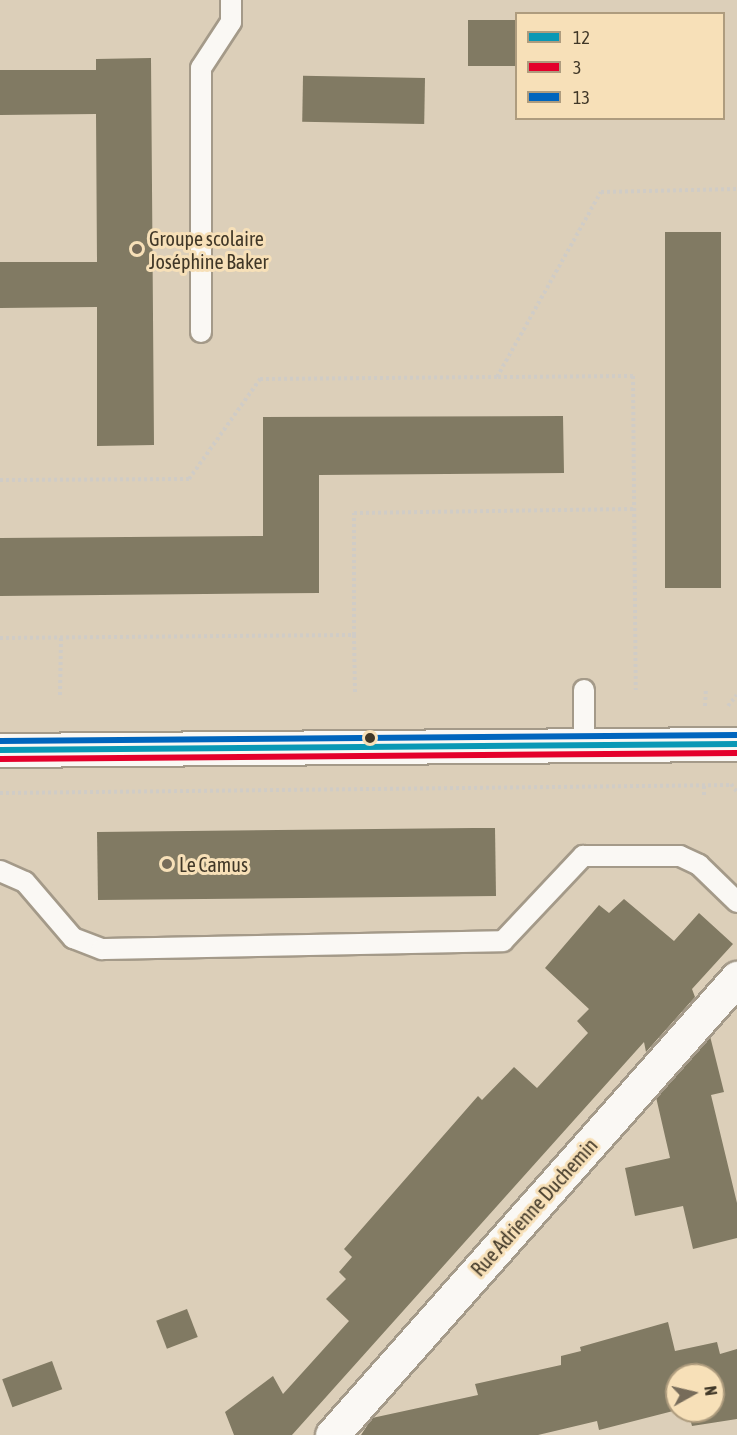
<!DOCTYPE html>
<meta charset="utf-8">
<style>
body{margin:0}
#map{position:relative;width:737px;height:1435px;overflow:hidden;background:#dccfb9;font-family:"Asap Condensed",sans-serif}
div>[style]{position:absolute}
.building>*{inset:0;background:#817a63;transform-origin:0 0}
.path>*{height:4px;margin-top:-2px;transform-origin:0;background:repeating-linear-gradient(90deg,#d0ccc6 0 3px,transparent 0 6px)}
.roads{filter:drop-shadow(2px 0 #a49a89) drop-shadow(-2px 0 #a49a89) drop-shadow(0 2px #a49a89) drop-shadow(0 -2px #a49a89)}
.lane>*{height:20px;margin:-10px;padding:0 10px;transform-origin:10px;border-radius:10px;background:#faf8f4}
.street>*{height:33px;margin:-16.5px;padding:0 16.5px;transform-origin:16.5px;border-radius:16.5px;background:#faf8f4}
.secondary>*{height:33px;margin:-16.5px;padding:0 16.5px;transform-origin:16.5px;border-radius:16.5px;background:#faf8f4}
.bus-1>*{height:6px;margin:-3px;padding:0 3px;transform-origin:3px;border-radius:3px;background:#0a98b5}
.bus-2>*{height:6px;margin:-3px;padding:0 3px;transform-origin:3px;border-radius:3px;background:#e4002b}
.bus-3>*{height:6px;margin:-3px;padding:0 3px;transform-origin:3px;border-radius:3px;background:#0065bd}
.dots>*{width:16px;height:16px;translate:-50% -50%;box-sizing:border-box;border:3px solid #f7e0b8;border-radius:50%}
span{translate:-50% -50%;white-space:nowrap;text-align:center;line-height:1.15;-webkit-text-stroke:6px #f7e0b8;paint-order:stroke}
.poi-label{font-size:20px;color:#403727}
.left{translate:0 -50%;text-align:left}
.street-label{font-size:20px;color:#403727}
.legend{position:absolute;left:515px;top:12px;width:210px;height:108px;box-sizing:border-box;background:#f7e0b8;border:2px solid #ae9c7e;margin:0;padding:8px 10px;list-style:none;font-size:18px;color:#403727}
.legend li{display:flex;align-items:center;gap:12px;height:30px}
.legend b{width:30px;border:2px solid #ae9c7e}
.north{position:absolute;left:665px;top:1363px;width:60px;height:60px;box-sizing:border-box;background:#f7e0b8;border:2px solid #ae9c7e;border-radius:50%;rotate:82deg;font-size:16px;font-weight:700;line-height:24px;text-align:center;color:#403727}
.north::after{content:'';display:block;margin:auto;width:21px;height:27px;background:#776c5a;clip-path:polygon(50% 0,100% 100%,50% 72%,0 100%)}
</style>
<div id="map">
<div class="building">
<i style="left:516px;top:20px;width:46px;height:48px;rotate:90deg"></i>
<i style="clip-path:polygon(151px 58px,154px 445px,97px 446px,97px 307px,0 308px,0 262px,97px 262px,96px 114px,0 115px,0 70px,96px 70px,96px 59px)"></i>
<i style="left:425px;top:78px;width:46px;height:122px;rotate:91deg"></i>
<i style="left:665px;top:232px;width:56px;height:356px"></i>
<i style="clip-path:polygon(563px 416px,564px 473px,319px 475px,319px 593px,0 596px,0 538px,263px 536px,263px 417px)"></i>
<i style="clip-path:polygon(473px 828px,495px 828px,496px 896px,98px 900px,97px 832px)"></i>
<i style="clip-path:polygon(624px 899px,674px 941px,699px 913px,733px 944px,692px 989px,695px 997px,646px 1052px,644px 1042px,292px 1435px,234px 1435px,225px 1412px,273px 1376px,283px 1394px,349px 1321px,326px 1299px,346px 1279px,339px 1272px,352px 1257px,344px 1249px,478px 1096px,482px 1100px,514px 1067px,537px 1088px,588px 1033px,577px 1021px,589px 1009px,545px 968px,599px 905px,609px 913px)"></i>
<i style="clip-path:polygon(710px 1036px,724px 1092px,711px 1095px,737px 1203px,737px 1238px,693px 1249px,683px 1206px,635px 1216px,625px 1168px,670px 1158px,656px 1097px)"></i>
<i style="left:187px;top:1309px;width:30px;height:33px;rotate:69deg"></i>
<i style="clip-path:polygon(668px 1322px,675px 1351px,717px 1342px,720px 1354px,737px 1349px,737px 1419px,692px 1426px,688px 1411px,713px 1411px,713px 1375px,677px 1375px,677px 1410px,599px 1430px,597px 1421px,538px 1435px,361px 1435px,372px 1418px,478px 1395px,475px 1384px,561px 1365px,561px 1356px,581px 1351px,580px 1347px)"></i>
<i style="left:52px;top:1361px;width:30px;height:53px;rotate:70deg"></i>
</div>
<div class="path">
<i style="left:498px;top:377px;width:135px;rotate:-0.4deg"></i>
<i style="left:633px;top:376px;width:314px;rotate:89.5deg"></i>
<i style="left:0;top:480px;width:189px;rotate:-0.3deg"></i>
<i style="left:189px;top:479px;width:123px;rotate:-54.6deg"></i>
<i style="left:260px;top:379px;width:237px;rotate:-0.5deg"></i>
<i style="left:497px;top:377px;width:212px;rotate:-60.7deg"></i>
<i style="left:601px;top:192px;width:136px;rotate:-1.3deg"></i>
<i style="left:354px;top:635px;width:122px;rotate:-90deg"></i>
<i style="left:354px;top:513px;width:280px;rotate:-0.8deg"></i>
<i style="left:0;top:638px;width:354px;rotate:-0.5deg"></i>
<i style="left:354px;top:635px;width:58px;rotate:89deg"></i>
<i style="left:60px;top:695px;width:58px;rotate:-89deg"></i>
<i style="left:705px;top:706px;width:17px;rotate:-87deg"></i>
<i style="left:728px;top:706px;width:14px;rotate:-51deg"></i>
<i style="left:731px;top:784px;width:10px;rotate:53deg"></i>
<i style="left:0;top:793px;width:732px;rotate:-0.63deg"></i>
<i style="left:704px;top:795px;width:12px;rotate:-90deg"></i>
</div>
<div class="roads">
<div class="lane">
<i style="left:201px;top:332px;width:264px;rotate:-90deg"></i>
<i style="left:201px;top:68px;width:55px;rotate:-56.9deg"></i>
<i style="left:231px;top:22px;width:22px;rotate:-90deg"></i>
<i style="left:584px;top:746px;width:56px;rotate:-90deg"></i>
<i style="left:0;top:871px;width:27px;rotate:24deg"></i>
<i style="left:25px;top:882px;width:74px;rotate:49.4deg"></i>
<i style="left:73px;top:938px;width:31px;rotate:21deg"></i>
<i style="left:102px;top:949px;width:401px;rotate:-1.1deg"></i>
<i style="left:503px;top:941px;width:117px;rotate:-46.7deg"></i>
<i style="left:583px;top:856px;width:97px"></i>
<i style="left:680px;top:856px;width:21px;rotate:25deg"></i>
<i style="left:699px;top:865px;width:53px;rotate:44.2deg"></i>
</div>
<div class="street">
<i style="left:332px;top:1435px;width:611px;rotate:-48.45deg"></i>
</div>
<div class="secondary">
<i style="left:0;top:750px;width:737px;rotate:-0.47deg"></i>
</div>
</div>
<div class="bus-1">
<i style="left:0;top:750px;width:737px;rotate:-0.47deg"></i>
</div>
<div class="bus-2">
<i style="left:0;top:759px;width:737px;rotate:-0.47deg"></i>
</div>
<div class="bus-3">
<i style="left:0;top:741px;width:737px;rotate:-0.47deg"></i>
</div>
<div class="dots">
<i style="left:137px;top:249px;background:#776c5a"></i>
<i style="left:370px;top:738px;background:#403727"></i>
<i style="left:167px;top:864px;background:#776c5a"></i>
</div>
<div class="poi-label">
<span class="left" style="left:149px;top:250px">Groupe scolaire<br>Joséphine Baker</span>
<span class="left" style="left:179px;top:864px">Le Camus</span>
</div>
<div class="street-label">
<span style="left:534px;top:1207px;rotate:-48deg">Rue Adrienne Duchemin</span>
</div>
<ul class="legend">
<li><b style="height:8px;background:#0a98b5"></b>12</li>
<li><b style="height:8px;background:#e4002b"></b>3</li>
<li><b style="height:8px;background:#0065bd"></b>13</li>
</ul>
<div class="north">N</div>
</div>
